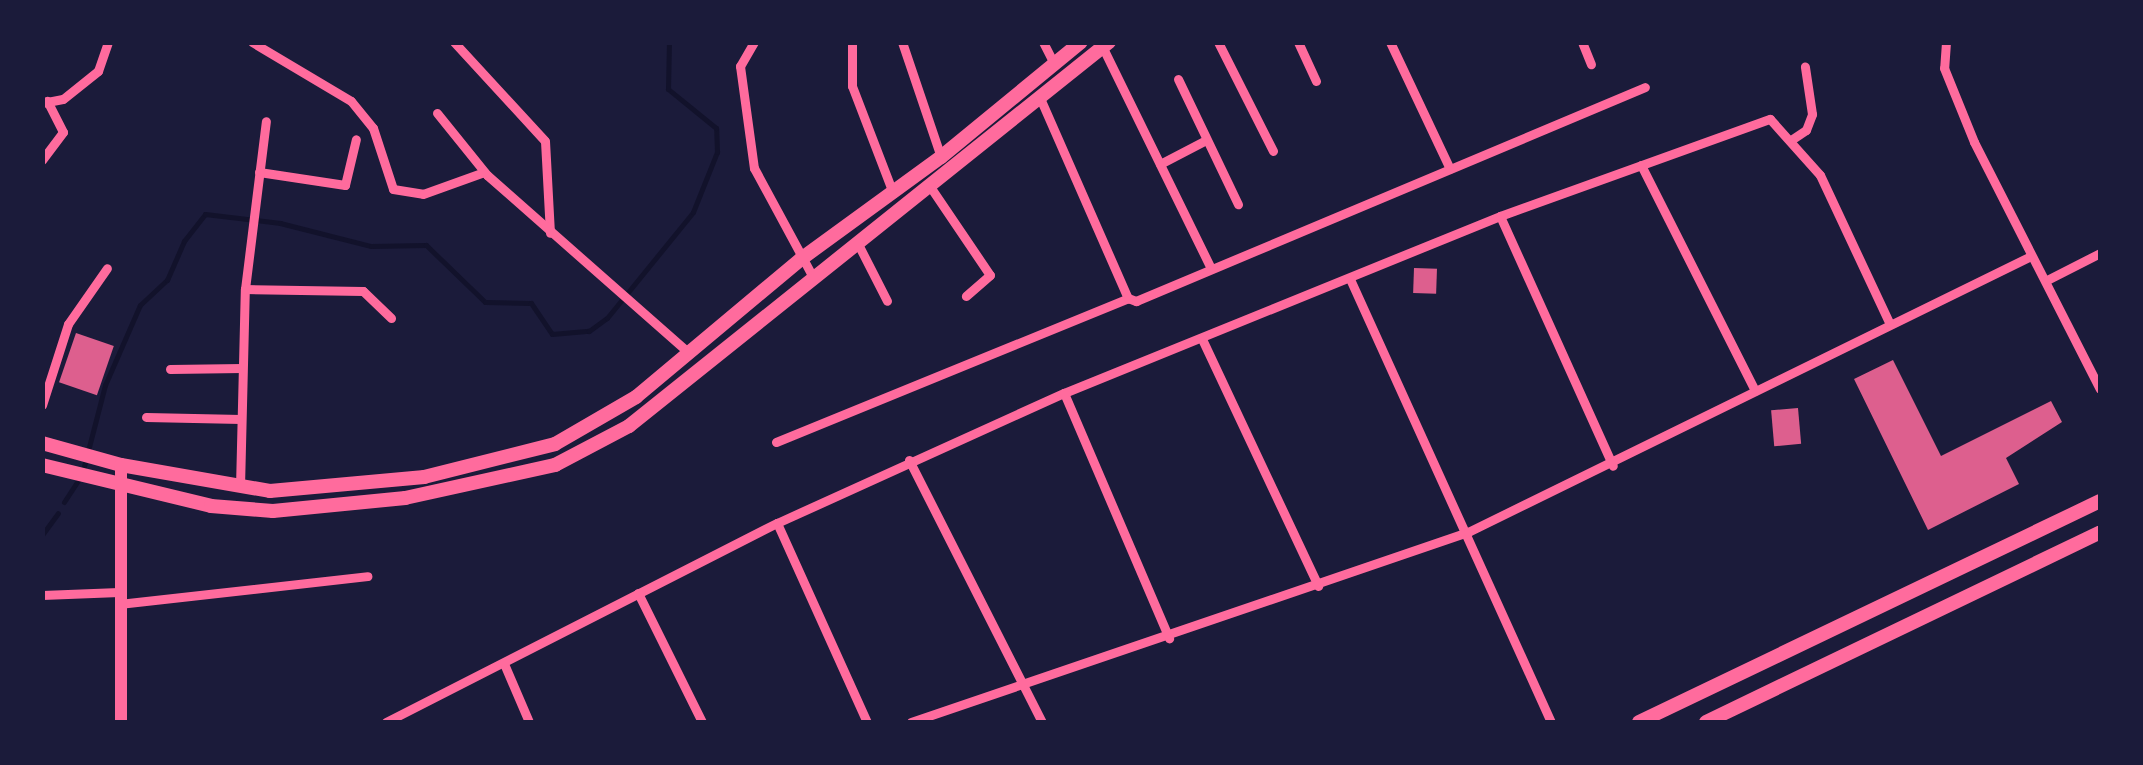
<!DOCTYPE html>
<style>
body{margin:0}
#map{position:relative;width:2143px;height:765px;overflow:hidden;background:#1b1b3a;font-family:"Alegreya Sans",sans-serif}
div>[style]{position:absolute}
.stream>*{height:5px;margin:-2.5px;padding:0 2.5px;transform-origin:2.5px;border-radius:2.5px;background:#12122b}
.building>*{inset:0;background:#dd5f8e;transform-origin:0 0}
.minor>*{height:9px;margin:-4.5px;padding:0 4.5px;transform-origin:4.5px;border-radius:4.5px;background:#ff6b9d}
.secondary>*{height:12px;margin:-6px;padding:0 6px;transform-origin:6px;border-radius:6px;background:#ff6b9d}
.primary>*{height:14px;margin:-7px;padding:0 7px;transform-origin:7px;border-radius:7px;background:#ff6b9d}
span{translate:-50% -50%;white-space:nowrap;text-align:center;line-height:1.15;-webkit-text-stroke:10px #1b1b3a;paint-order:stroke}
.frame{position:absolute;inset:0;border:45px solid #1b1b3a;pointer-events:none}
</style>
<div id="map">
<div class="stream">
<i style="left:64px;top:502px;width:33px;rotate:-57deg"></i>
<i style="left:82px;top:474px;width:92px;rotate:-75.5deg"></i>
<i style="left:105px;top:385px;width:87px;rotate:-66.4deg"></i>
<i style="left:140px;top:305px;width:37px;rotate:-43deg"></i>
<i style="left:167px;top:280px;width:43px;rotate:-66.4deg"></i>
<i style="left:184px;top:241px;width:34px;rotate:-52deg"></i>
<i style="left:205px;top:214px;width:76px;rotate:6.8deg"></i>
<i style="left:280px;top:223px;width:94px;rotate:14.2deg"></i>
<i style="left:371px;top:246px;width:55px;rotate:-1deg"></i>
<i style="left:426px;top:245px;width:82px;rotate:44deg"></i>
<i style="left:485px;top:302px;width:46px;rotate:1.2deg"></i>
<i style="left:531px;top:303px;width:37px;rotate:56deg"></i>
<i style="left:552px;top:334px;width:37px;rotate:-5deg"></i>
<i style="left:589px;top:331px;width:22px;rotate:-36deg"></i>
<i style="left:607px;top:318px;width:136px;rotate:-50.9deg"></i>
<i style="left:693px;top:212px;width:65px;rotate:-68.2deg"></i>
<i style="left:717px;top:152px;width:24px;rotate:-92deg"></i>
<i style="left:716px;top:128px;width:62px;rotate:-140.9deg"></i>
<i style="left:668px;top:89px;width:47px;rotate:-88.8deg"></i>
<i style="left:42px;top:535px;width:27px;rotate:-54deg"></i>
</div>
<div class="building">
<i style="left:1414px;top:268px;width:23px;height:25px;rotate:2deg"></i>
<i style="left:76px;top:333px;width:40px;height:52px;rotate:19deg"></i>
<i style="clip-path:polygon(1893px 360px,1941px 456px,2051px 401px,2062px 422px,2006px 458px,2019px 484px,1928px 530px,1854px 379px)"></i>
<i style="left:1798px;top:408px;width:36px;height:27px;rotate:85deg"></i>
</div>
<div class="minor">
<i style="left:252px;top:42px;width:115px;rotate:30.8deg"></i>
<i style="left:351px;top:101px;width:35px;rotate:51deg"></i>
<i style="left:373px;top:128px;width:64px;rotate:71.8deg"></i>
<i style="left:393px;top:189px;width:30px;rotate:9deg"></i>
<i style="left:423px;top:194px;width:65px;rotate:-19.8deg"></i>
<i style="left:454px;top:42px;width:134px;rotate:47.4deg"></i>
<i style="left:545px;top:141px;width:92px;rotate:86.9deg"></i>
<i style="left:754px;top:42px;width:28px;rotate:120deg"></i>
<i style="left:740px;top:66px;width:103px;rotate:82.2deg"></i>
<i style="left:754px;top:168px;width:124px;rotate:61.6deg"></i>
<i style="left:852px;top:42px;width:44px;rotate:90deg"></i>
<i style="left:852px;top:86px;width:115px;rotate:69deg"></i>
<i style="left:902px;top:42px;width:121px;rotate:71.3deg"></i>
<i style="left:1043px;top:42px;width:25px;rotate:63deg"></i>
<i style="left:1218px;top:42px;width:122px;rotate:63.2deg"></i>
<i style="left:1298px;top:42px;width:43px;rotate:65.2deg"></i>
<i style="left:1390px;top:42px;width:140px;rotate:64.7deg"></i>
<i style="left:1582px;top:42px;width:24px;rotate:68deg"></i>
<i style="left:1946px;top:42px;width:26px;rotate:94deg"></i>
<i style="left:1944px;top:68px;width:80px;rotate:67.9deg"></i>
<i style="left:1974px;top:142px;width:277px;rotate:63deg"></i>
<i style="left:1103px;top:48px;width:243px;rotate:63.9deg"></i>
<i style="left:1178px;top:79px;width:139px;rotate:64.4deg"></i>
<i style="left:1040px;top:98px;width:219px;rotate:66.3deg"></i>
<i style="left:42px;top:103px;width:21px;rotate:-11deg"></i>
<i style="left:63px;top:99px;width:45px;rotate:-38.7deg"></i>
<i style="left:98px;top:71px;width:31px;rotate:-71deg"></i>
<i style="left:437px;top:113px;width:80px;rotate:51.1deg"></i>
<i style="left:487px;top:175px;width:268px;rotate:41.4deg"></i>
<i style="left:1791px;top:140px;width:18px;rotate:-34deg"></i>
<i style="left:1806px;top:130px;width:17px;rotate:-69deg"></i>
<i style="left:1812px;top:114px;width:48px;rotate:-98.5deg"></i>
<i style="left:42px;top:160px;width:35px;rotate:-53deg"></i>
<i style="left:63px;top:132px;width:35px;rotate:-117deg"></i>
<i style="left:1160px;top:164px;width:52px;rotate:-27.6deg"></i>
<i style="left:1641px;top:165px;width:253px;rotate:63.2deg"></i>
<i style="left:259px;top:172px;width:87px;rotate:8.6deg"></i>
<i style="left:345px;top:185px;width:47px;rotate:-76.6deg"></i>
<i style="left:931px;top:188px;width:105px;rotate:55.9deg"></i>
<i style="left:990px;top:275px;width:32px;rotate:139deg"></i>
<i style="left:1500px;top:216px;width:274px;rotate:65.7deg"></i>
<i style="left:857px;top:242px;width:66px;rotate:63deg"></i>
<i style="left:1350px;top:279px;width:486px;rotate:65.6deg"></i>
<i style="left:2047px;top:280px;width:59px;rotate:-27deg"></i>
<i style="left:245px;top:289px;width:118px;rotate:1deg"></i>
<i style="left:363px;top:291px;width:39px;rotate:44deg"></i>
<i style="left:1202px;top:339px;width:273px;rotate:64.8deg"></i>
<i style="left:170px;top:369px;width:72px;rotate:-0.8deg"></i>
<i style="left:1064px;top:393px;width:471px;rotate:-22.1deg"></i>
<i style="left:1500px;top:216px;width:287px;rotate:-19.8deg"></i>
<i style="left:1770px;top:119px;width:75px;rotate:48.2deg"></i>
<i style="left:1820px;top:175px;width:162px;rotate:64.9deg"></i>
<i style="left:42px;top:405px;width:85px;rotate:-72.2deg"></i>
<i style="left:68px;top:324px;width:68px;rotate:-55.1deg"></i>
<i style="left:146px;top:417px;width:95px;rotate:1.2deg"></i>
<i style="left:776px;top:442px;width:380px;rotate:-22.2deg"></i>
<i style="left:1128px;top:298px;width:9px;rotate:21deg"></i>
<i style="left:1136px;top:301px;width:552px;rotate:-22.8deg"></i>
<i style="left:909px;top:460px;width:294px;rotate:63.1deg"></i>
<i style="left:240px;top:487px;width:198px;rotate:-88.6deg"></i>
<i style="left:245px;top:289px;width:169px;rotate:-82.9deg"></i>
<i style="left:777px;top:523px;width:218px;rotate:65.7deg"></i>
<i style="left:638px;top:593px;width:144px;rotate:63.6deg"></i>
<i style="left:42px;top:595px;width:77px;rotate:-2.2deg"></i>
<i style="left:119px;top:604px;width:250px;rotate:-6.4deg"></i>
<i style="left:505px;top:666px;width:61px;rotate:66.8deg"></i>
<i style="left:386px;top:722px;width:439px;rotate:-27deg"></i>
<i style="left:777px;top:523px;width:315px;rotate:-24.4deg"></i>
<i style="left:1064px;top:393px;width:267px;rotate:66.8deg"></i>
<i style="left:911px;top:722px;width:589px;rotate:-18.84deg"></i>
<i style="left:1468px;top:532px;width:627px;rotate:-26.12deg"></i>
</div>
<div class="secondary">
<i style="left:121px;top:465px;width:257px;rotate:90deg"></i>
</div>
<div class="primary">
<i style="left:42px;top:443px;width:82px;rotate:15.6deg"></i>
<i style="left:121px;top:465px;width:151px;rotate:9.9deg"></i>
<i style="left:270px;top:491px;width:155px;rotate:-5.2deg"></i>
<i style="left:424px;top:477px;width:135px;rotate:-14.1deg"></i>
<i style="left:555px;top:444px;width:94px;rotate:-30.1deg"></i>
<i style="left:636px;top:397px;width:215px;rotate:-39.9deg"></i>
<i style="left:801px;top:259px;width:173px;rotate:-36.1deg"></i>
<i style="left:941px;top:157px;width:181px;rotate:-39.4deg"></i>
<i style="left:42px;top:465px;width:174px;rotate:13.6deg"></i>
<i style="left:211px;top:506px;width:62px;rotate:4.6deg"></i>
<i style="left:273px;top:511px;width:133px;rotate:-5.6deg"></i>
<i style="left:405px;top:498px;width:154px;rotate:-12.4deg"></i>
<i style="left:555px;top:465px;width:84px;rotate:-27.8deg"></i>
<i style="left:629px;top:426px;width:615px;rotate:-38.66deg"></i>
<i style="left:1639px;top:722px;width:511px;rotate:-25.61deg"></i>
<i style="left:1706px;top:722px;width:437px;rotate:-25.7deg"></i>
</div>
<div class="frame"></div>
</div>
